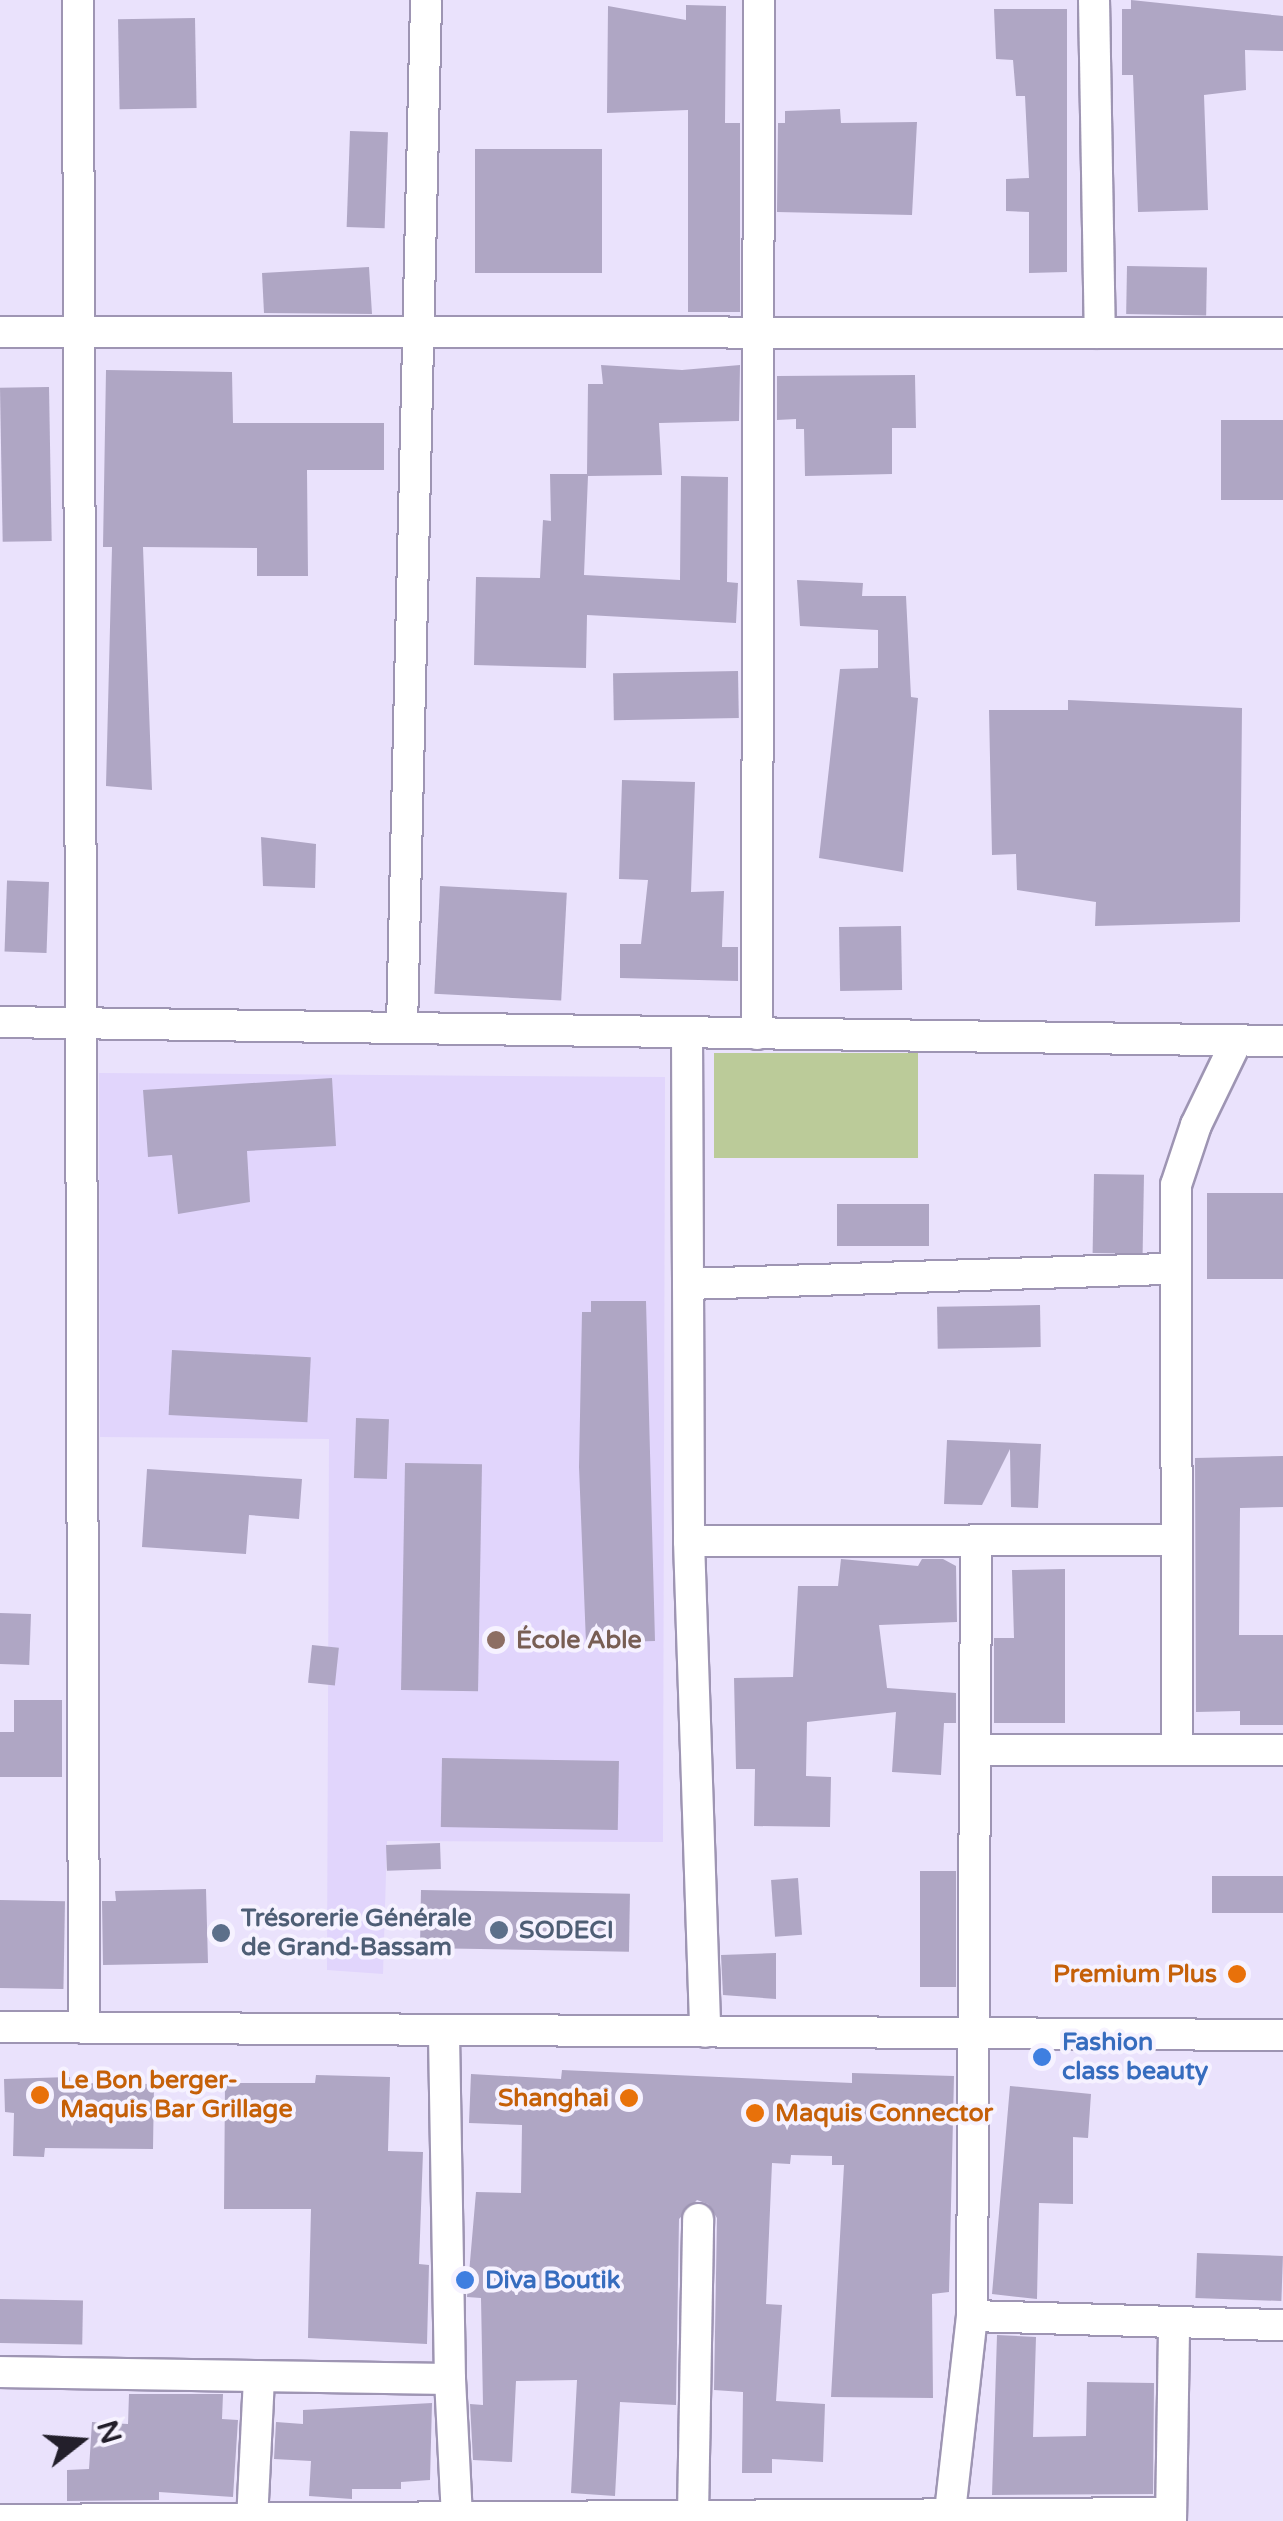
<!DOCTYPE html>
<meta charset="utf-8">
<style>
body{margin:0}
#map{position:relative;width:1283px;height:2521px;overflow:hidden;background:#eae2fc;font-family:"Varela Round",sans-serif}
div>[style]{position:absolute}
.built>*{inset:0;background:#e1d5fc}
.green>*{inset:0;background:#bbcb99;transform-origin:0 0}
.building>*{inset:0;background:#afa6c4;transform-origin:0 0}
.roads{filter:drop-shadow(2px 0 #9e95b3) drop-shadow(-2px 0 #9e95b3) drop-shadow(0 2px #9e95b3) drop-shadow(0 -2px #9e95b3)}
.street>*{height:30px;margin:-15px;padding:0 15px;transform-origin:15px;border-radius:15px;background:#fff}
.dots>*{width:28px;height:28px;translate:-50% -50%;box-sizing:border-box;border:5px solid #f6f2ff;border-radius:50%}
span{translate:-50% -50%;white-space:nowrap;text-align:center;line-height:1.15;-webkit-text-stroke:8px #f6f2ff;paint-order:stroke}
.education-label{font-size:25px;color:#785e54;font-weight:700}
.left{translate:0 -50%;text-align:left}
.service-label{font-size:25px;color:#4e5e75;font-weight:700}
.food-label{font-size:25px;color:#c56008;font-weight:700}
.right{translate:-100% -50%;text-align:right}
.shop-label{font-size:25px;color:#366cbe;font-weight:700}
.north{position:absolute;left:30px;top:2391px;width:100px;height:100px;-webkit-text-stroke:8px #f6f2ff;paint-order:stroke;rotate:73deg;font-size:28px;font-weight:700;line-height:40px;text-align:center;color:#231f2b}
.north::after{content:'';display:block;margin:auto;width:35px;height:45px;background:#231f2b;clip-path:polygon(50% 0,100% 100%,50% 72%,0 100%)}
</style>
<div id="map">
<div class="built">
<i style="clip-path:polygon(99px 1073px,665px 1077px,663px 1842px,387px 1841px,383px 1974px,327px 1970px,329px 1439px,100px 1437px)"></i>
</div>
<div class="green">
<i style="left:918px;top:1053px;width:105px;height:204px;rotate:90deg"></i>
</div>
<div class="building">
<i style="clip-path:polygon(1131px 0,1283px 16px,1283px 51px,1245px 50px,1246px 90px,1204px 95px,1208px 210px,1138px 212px,1133px 75px,1122px 75px,1122px 9px,1131px 9px)"></i>
<i style="clip-path:polygon(686px 5px,726px 6px,725px 123px,740px 123px,740px 312px,688px 312px,688px 110px,607px 113px,608px 6px,686px 20px)"></i>
<i style="clip-path:polygon(994px 9px,1067px 9px,1067px 272px,1029px 273px,1029px 212px,1006px 211px,1006px 179px,1029px 178px,1025px 96px,1016px 96px,1013px 60px,996px 59px)"></i>
<i style="left:195px;top:18px;width:90px;height:77px;rotate:89deg"></i>
<i style="clip-path:polygon(840px 109px,841px 123px,917px 122px,912px 215px,777px 212px,778px 123px,785px 123px,785px 111px)"></i>
<i style="left:350px;top:131px;width:38px;height:96px;rotate:2deg"></i>
<i style="left:602px;top:149px;width:124px;height:127px;rotate:90deg"></i>
<i style="left:1127px;top:266px;width:80px;height:48px;rotate:1deg"></i>
<i style="clip-path:polygon(369px 267px,372px 314px,264px 313px,262px 273px)"></i>
<i style="clip-path:polygon(601px 365px,682px 370px,740px 365px,739px 421px,659px 423px,662px 475px,588px 476px,584px 575px,680px 580px,681px 476px,728px 477px,727px 582px,738px 583px,736px 623px,587px 615px,586px 668px,474px 665px,476px 577px,540px 578px,543px 520px,551px 521px,550px 474px,587px 474px,588px 384px,603px 384px)"></i>
<i style="clip-path:polygon(106px 370px,232px 372px,233px 423px,384px 423px,384px 470px,307px 470px,308px 576px,257px 576px,257px 548px,143px 547px,152px 790px,106px 786px,112px 547px,103px 547px)"></i>
<i style="clip-path:polygon(915px 375px,916px 428px,892px 428px,892px 474px,805px 476px,804px 429px,796px 429px,796px 419px,777px 420px,777px 376px)"></i>
<i style="left:49px;top:387px;width:154px;height:49px;rotate:89deg"></i>
<i style="left:1283px;top:420px;width:80px;height:62px;rotate:90deg"></i>
<i style="clip-path:polygon(797px 580px,863px 583px,862px 596px,906px 596px,911px 697px,918px 698px,903px 872px,819px 858px,840px 669px,878px 668px,878px 630px,800px 626px)"></i>
<i style="left:738px;top:671px;width:47px;height:125px;rotate:89deg"></i>
<i style="clip-path:polygon(1068px 700px,1242px 708px,1240px 922px,1095px 926px,1096px 902px,1017px 890px,1016px 854px,992px 855px,989px 710px,1068px 710px)"></i>
<i style="clip-path:polygon(622px 780px,695px 782px,691px 892px,724px 891px,722px 947px,738px 947px,738px 981px,620px 978px,620px 944px,641px 944px,648px 880px,619px 879px)"></i>
<i style="clip-path:polygon(261px 837px,316px 844px,315px 888px,263px 886px)"></i>
<i style="left:49px;top:882px;width:71px;height:42px;rotate:92deg"></i>
<i style="left:440px;top:886px;width:127px;height:108px;rotate:3deg"></i>
<i style="left:901px;top:926px;width:64px;height:62px;rotate:89deg"></i>
<i style="clip-path:polygon(332px 1078px,336px 1146px,247px 1151px,250px 1202px,178px 1214px,172px 1155px,148px 1157px,143px 1090px)"></i>
<i style="left:1094px;top:1174px;width:50px;height:79px;rotate:1deg"></i>
<i style="left:1283px;top:1193px;width:86px;height:76px;rotate:90deg"></i>
<i style="left:837px;top:1204px;width:92px;height:42px"></i>
<i style="clip-path:polygon(591px 1301px,646px 1301px,655px 1641px,586px 1643px,579px 1467px,582px 1312px,591px 1312px)"></i>
<i style="left:1040px;top:1305px;width:42px;height:103px;rotate:89deg"></i>
<i style="left:172px;top:1350px;width:139px;height:65px;rotate:3deg"></i>
<i style="left:356px;top:1418px;width:33px;height:60px;rotate:2deg"></i>
<i style="clip-path:polygon(947px 1440px,1041px 1444px,1038px 1508px,1011px 1507px,1010px 1449px,982px 1505px,944px 1504px)"></i>
<i style="clip-path:polygon(1283px 1456px,1283px 1507px,1240px 1508px,1239px 1635px,1283px 1635px,1283px 1725px,1240px 1725px,1240px 1711px,1196px 1712px,1195px 1458px)"></i>
<i style="left:405px;top:1463px;width:77px;height:227px;rotate:1deg"></i>
<i style="clip-path:polygon(147px 1469px,302px 1479px,299px 1519px,249px 1515px,246px 1554px,142px 1547px)"></i>
<i style="clip-path:polygon(841px 1559px,918px 1566px,922px 1559px,943px 1559px,956px 1566px,957px 1622px,879px 1625px,887px 1688px,956px 1693px,956px 1723px,944px 1723px,941px 1775px,892px 1772px,896px 1712px,807px 1722px,806px 1776px,831px 1777px,830px 1827px,754px 1826px,755px 1769px,736px 1769px,734px 1678px,793px 1677px,798px 1586px,838px 1586px)"></i>
<i style="clip-path:polygon(1065px 1569px,1065px 1723px,994px 1723px,994px 1638px,1014px 1638px,1012px 1570px)"></i>
<i style="left:0;top:1613px;width:31px;height:51px;rotate:2deg"></i>
<i style="left:312px;top:1645px;width:27px;height:38px;rotate:6deg"></i>
<i style="clip-path:polygon(14px 1700px,62px 1700px,62px 1777px,0 1777px,0 1732px,14px 1732px)"></i>
<i style="left:442px;top:1758px;width:177px;height:69px;rotate:1deg"></i>
<i style="left:440px;top:1843px;width:26px;height:54px;rotate:88deg"></i>
<i style="left:956px;top:1871px;width:116px;height:36px;rotate:90deg"></i>
<i style="left:1212px;top:1876px;width:71px;height:37px"></i>
<i style="left:798px;top:1878px;width:57px;height:27px;rotate:86deg"></i>
<i style="clip-path:polygon(206px 1889px,208px 1963px,103px 1965px,102px 1901px,116px 1901px,115px 1891px)"></i>
<i style="left:421px;top:1890px;width:209px;height:58px;rotate:1deg"></i>
<i style="left:0;top:1900px;width:65px;height:88px;rotate:1deg"></i>
<i style="clip-path:polygon(776px 1953px,776px 1999px,723px 1995px,721px 1955px)"></i>
<i style="clip-path:polygon(562px 2070px,852px 2083px,852px 2073px,954px 2076px,949px 2292px,932px 2294px,933px 2398px,831px 2397px,844px 2165px,832px 2165px,832px 2156px,791px 2155px,790px 2164px,772px 2163px,766px 2304px,782px 2305px,776px 2401px,825px 2404px,823px 2462px,772px 2459px,772px 2473px,742px 2473px,743px 2392px,714px 2390px,717px 2218px,708px 2204px,697px 2200px,679px 2219px,676px 2405px,620px 2402px,615px 2496px,571px 2493px,577px 2380px,516px 2381px,512px 2462px,473px 2460px,470px 2404px,483px 2405px,481px 2298px,467px 2297px,476px 2192px,521px 2193px,522px 2125px,469px 2123px,471px 2074px,561px 2079px)"></i>
<i style="clip-path:polygon(316px 2075px,390px 2077px,388px 2151px,423px 2152px,419px 2264px,429px 2265px,427px 2344px,308px 2338px,311px 2209px,224px 2209px,225px 2083px,315px 2083px)"></i>
<i style="clip-path:polygon(70px 2077px,70px 2083px,154px 2084px,153px 2149px,45px 2148px,44px 2157px,13px 2156px,14px 2113px,5px 2112px,4px 2079px)"></i>
<i style="clip-path:polygon(1010px 2086px,1091px 2094px,1088px 2138px,1073px 2137px,1073px 2204px,1039px 2203px,1037px 2299px,992px 2294px)"></i>
<i style="left:1197px;top:2253px;width:86px;height:45px;rotate:2deg"></i>
<i style="left:0;top:2299px;width:83px;height:44px;rotate:1deg"></i>
<i style="clip-path:polygon(997px 2335px,1036px 2337px,1033px 2437px,1086px 2436px,1087px 2382px,1154px 2383px,1153px 2494px,992px 2495px)"></i>
<i style="clip-path:polygon(129px 2394px,223px 2394px,222px 2419px,238px 2420px,233px 2497px,159px 2492px,159px 2500px,67px 2501px,67px 2470px,89px 2469px,92px 2422px,128px 2424px)"></i>
<i style="clip-path:polygon(432px 2403px,430px 2480px,401px 2482px,401px 2489px,352px 2489px,352px 2499px,309px 2496px,311px 2461px,274px 2459px,276px 2422px,303px 2424px,303px 2410px)"></i>
</div>
<div class="roads">
<div class="street">
<i style="left:78px;top:0;width:2028px;rotate:89.83deg"></i>
<i style="left:1094px;top:0;width:333px;rotate:89deg"></i>
<i style="left:0;top:332px;width:1283px;rotate:0.04deg"></i>
<i style="left:0;top:1022px;width:1283px;rotate:0.85deg"></i>
<i style="left:402px;top:1028px;width:1028px;rotate:-88.66deg"></i>
<i style="left:687px;top:1032px;width:509px;rotate:89.77deg"></i>
<i style="left:689px;top:1541px;width:491px;rotate:88.1deg"></i>
<i style="left:757px;top:1034px;width:1034px;rotate:-89.89deg"></i>
<i style="left:688px;top:1284px;width:488px;rotate:-1.8deg"></i>
<i style="left:689px;top:1541px;width:483px;rotate:-0.1deg"></i>
<i style="left:1177px;top:1747px;width:562px;rotate:-90.1deg"></i>
<i style="left:1176px;top:1185px;width:63px;rotate:-71.6deg"></i>
<i style="left:1196px;top:1125px;width:94px;rotate:-64.2deg"></i>
<i style="left:976px;top:1750px;width:307px"></i>
<i style="left:0;top:2027px;width:1283px;rotate:0.36deg"></i>
<i style="left:972px;top:2316px;width:311px;rotate:1.7deg"></i>
<i style="left:0;top:2372px;width:450px;rotate:0.9deg"></i>
<i style="left:450px;top:2379px;width:349px;rotate:-91deg"></i>
<i style="left:450px;top:2379px;width:139px;rotate:87.1deg"></i>
<i style="left:950px;top:2512px;width:197px;rotate:-83.6deg"></i>
<i style="left:972px;top:2316px;width:775px;rotate:-89.7deg"></i>
<i style="left:693px;top:2515px;width:296px;rotate:-89deg"></i>
<i style="left:0;top:2520px;width:1171px;rotate:-0.34deg"></i>
<i style="left:252px;top:2521px;width:145px;rotate:-87.2deg"></i>
<i style="left:1171px;top:2521px;width:198px;rotate:-89.1deg"></i>
</div>
</div>
<div class="dots">
<i style="left:496px;top:1640px;background:#8d6e63"></i>
<i style="left:499px;top:1930px;background:#5c6f8a"></i>
<i style="left:221px;top:1933px;background:#5c6f8a"></i>
<i style="left:1237px;top:1974px;background:#e8710a"></i>
<i style="left:1042px;top:2057px;background:#3f7fe0"></i>
<i style="left:40px;top:2095px;background:#e8710a"></i>
<i style="left:629px;top:2098px;background:#e8710a"></i>
<i style="left:755px;top:2113px;background:#e8710a"></i>
<i style="left:465px;top:2280px;background:#3f7fe0"></i>
</div>
<div class="education-label">
<span class="left" style="left:516px;top:1640px">École Able</span>
</div>
<div class="service-label">
<span class="left" style="left:241px;top:1933px">Trésorerie Générale<br>de Grand-Bassam</span>
<span class="left" style="left:519px;top:1930px">SODECI</span>
</div>
<div class="food-label">
<span class="right" style="left:1217px;top:1974px">Premium Plus</span>
<span class="left" style="left:60px;top:2095px">Le Bon berger-<br>Maquis Bar Grillage</span>
<span class="right" style="left:609px;top:2098px">Shanghai</span>
<span class="left" style="left:775px;top:2113px">Maquis Connector</span>
</div>
<div class="shop-label">
<span class="left" style="left:1062px;top:2057px">Fashion<br>class beauty</span>
<span class="left" style="left:485px;top:2280px">Diva Boutik</span>
</div>
<div class="north">N</div>
</div>
